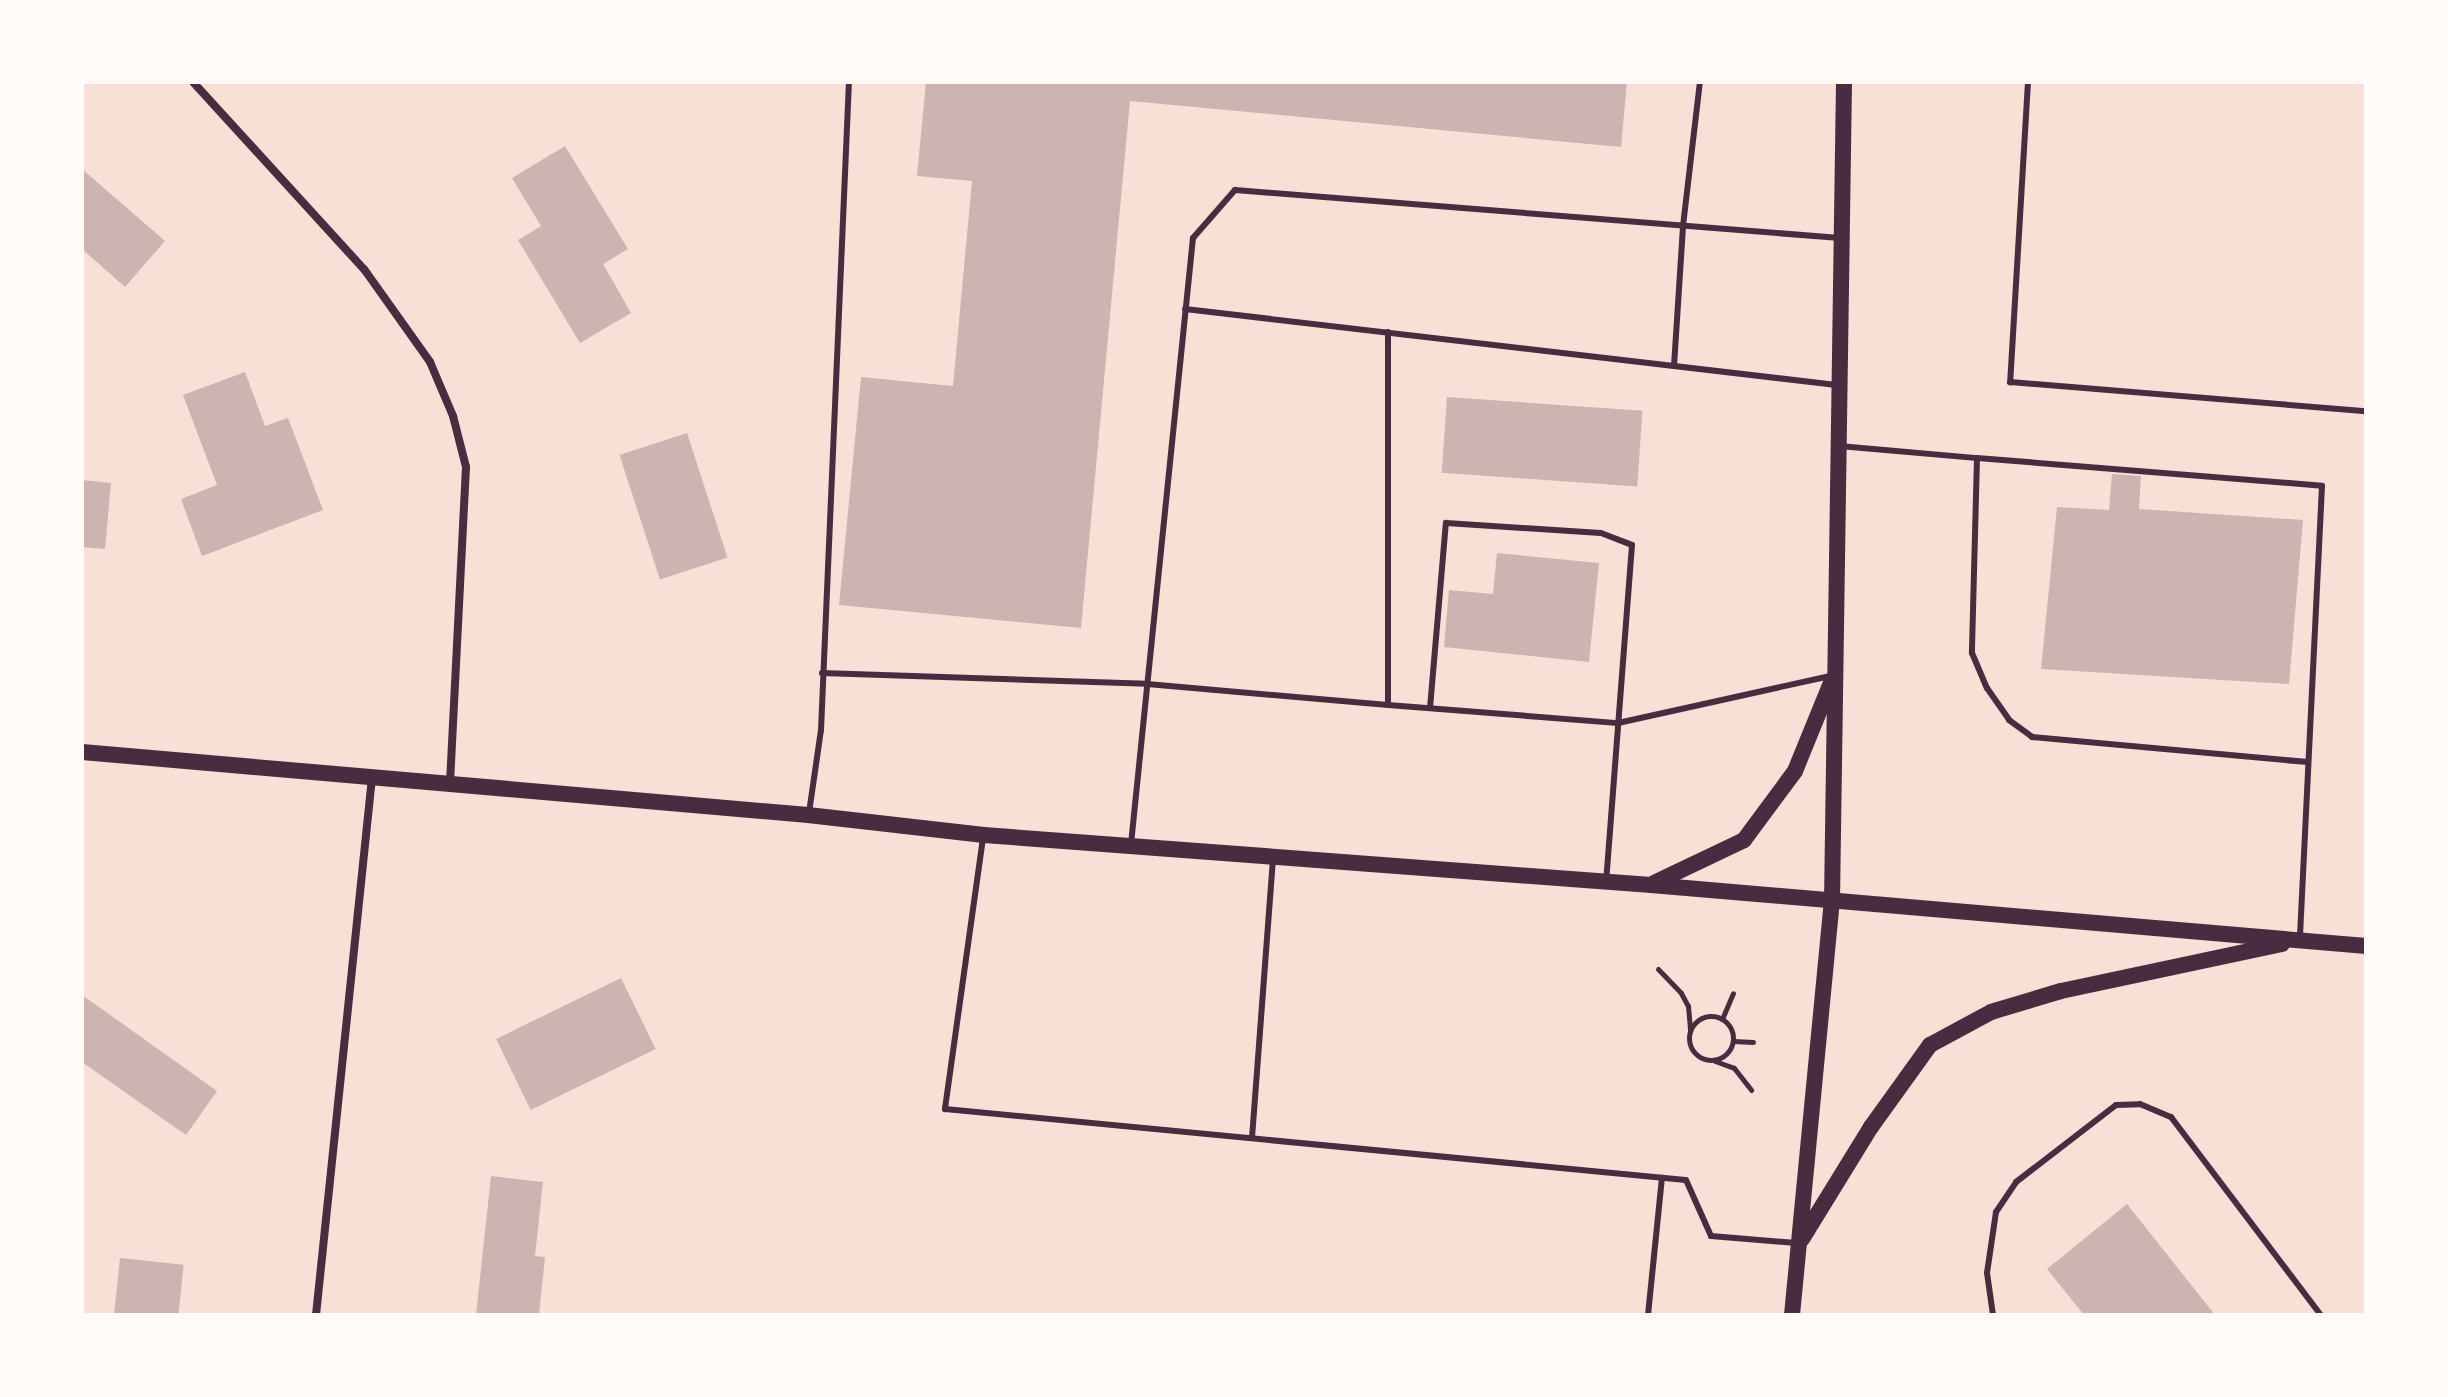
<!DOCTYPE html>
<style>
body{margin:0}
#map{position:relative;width:2448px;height:1397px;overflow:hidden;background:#f7e1d7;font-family:"DM Sans",sans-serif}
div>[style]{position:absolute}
.building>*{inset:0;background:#ccb4b1;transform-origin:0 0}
.path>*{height:5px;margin:-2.5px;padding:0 2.5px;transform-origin:2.5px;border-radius:2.5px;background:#4a2c40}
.path>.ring{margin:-2.5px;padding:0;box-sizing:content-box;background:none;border:5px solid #4a2c40;border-radius:50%}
.service>*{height:6px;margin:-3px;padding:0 3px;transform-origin:3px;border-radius:3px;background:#4a2c40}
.minor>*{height:8px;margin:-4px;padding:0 4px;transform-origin:4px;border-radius:4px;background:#4a2c40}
.secondary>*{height:16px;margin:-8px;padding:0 8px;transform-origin:8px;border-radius:8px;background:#4a2c40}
span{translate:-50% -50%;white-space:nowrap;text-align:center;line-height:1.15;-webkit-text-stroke:6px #fffaf5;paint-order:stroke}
.frame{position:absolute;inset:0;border:84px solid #fffaf5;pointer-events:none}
</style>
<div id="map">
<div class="building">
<i style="clip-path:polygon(926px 82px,1627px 82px,1621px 147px,1130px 101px,1081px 628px,839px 605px,861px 377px,953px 386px,972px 181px,917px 176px)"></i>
<i style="clip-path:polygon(565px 146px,628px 249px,603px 264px,631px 313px,580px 343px,518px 240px,541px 226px,512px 178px)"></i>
<i style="clip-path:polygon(82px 169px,165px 241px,125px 287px,82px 249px)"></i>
<i style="clip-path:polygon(245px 372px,265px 426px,288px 418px,323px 510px,202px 556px,181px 499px,217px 485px,183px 395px)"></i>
<i style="left:1447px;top:397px;width:196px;height:76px;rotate:4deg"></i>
<i style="left:687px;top:433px;width:131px;height:71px;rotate:72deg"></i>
<i style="clip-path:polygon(2112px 474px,2141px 476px,2139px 509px,2303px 520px,2289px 684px,2041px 669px,2057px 507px,2109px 510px)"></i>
<i style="clip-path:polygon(82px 480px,111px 483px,105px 549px,82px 547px)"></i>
<i style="clip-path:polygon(1497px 553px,1599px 563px,1589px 662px,1444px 647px,1449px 590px,1493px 594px)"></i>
<i style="left:621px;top:978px;width:79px;height:139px;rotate:64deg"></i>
<i style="clip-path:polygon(82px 995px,217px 1091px,186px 1135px,82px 1062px)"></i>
<i style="clip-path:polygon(491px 1176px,543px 1182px,535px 1256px,545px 1257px,539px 1315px,476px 1315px)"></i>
<i style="clip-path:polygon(2127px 1204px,2215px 1315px,2084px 1315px,2047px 1269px)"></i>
<i style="left:120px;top:1258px;width:64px;height:57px;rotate:6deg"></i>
</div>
<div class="path">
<i style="left:1658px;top:969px;width:33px;rotate:46deg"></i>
<i style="left:1681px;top:993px;width:15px;rotate:62deg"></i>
<i style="left:1688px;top:1006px;width:25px;rotate:85deg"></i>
<i class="ring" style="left:1689px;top:1016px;width:39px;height:39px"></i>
<i style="left:1722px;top:1019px;width:28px;rotate:-67deg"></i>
<i style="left:1733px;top:1041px;width:20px;rotate:3deg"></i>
<i style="left:1715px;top:1061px;width:20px;rotate:20deg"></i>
<i style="left:1734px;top:1068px;width:28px;rotate:52deg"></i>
</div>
<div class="service">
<i style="left:2028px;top:82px;width:301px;rotate:93.4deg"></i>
<i style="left:2010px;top:382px;width:357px;rotate:4.7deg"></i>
<i style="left:1185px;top:309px;width:656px;rotate:6.65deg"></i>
<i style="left:1674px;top:366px;width:140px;rotate:-86.3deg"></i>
<i style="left:1683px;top:226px;width:145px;rotate:-83.3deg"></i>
<i style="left:1839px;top:446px;width:139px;rotate:5deg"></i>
<i style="left:1977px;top:458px;width:195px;rotate:91.5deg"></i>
<i style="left:1972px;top:653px;width:38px;rotate:67deg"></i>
<i style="left:1987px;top:688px;width:39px;rotate:55deg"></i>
<i style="left:2009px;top:720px;width:29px;rotate:36deg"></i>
<i style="left:2032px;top:737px;width:277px;rotate:5.2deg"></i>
<i style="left:1977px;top:458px;width:346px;rotate:4.6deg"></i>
<i style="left:2322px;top:486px;width:454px;rotate:92.8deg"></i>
<i style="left:822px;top:673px;width:325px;rotate:1.9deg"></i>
<i style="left:1147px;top:684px;width:242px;rotate:5deg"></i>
<i style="left:1388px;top:705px;width:373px;rotate:-90deg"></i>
<i style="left:1388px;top:705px;width:231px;rotate:4.5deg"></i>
<i style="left:1618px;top:723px;width:222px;rotate:-12.5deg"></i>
<i style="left:1430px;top:708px;width:186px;rotate:-85.1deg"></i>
<i style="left:1446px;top:523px;width:155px;rotate:3.7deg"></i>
<i style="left:1601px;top:533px;width:33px;rotate:21deg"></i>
<i style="left:1632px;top:545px;width:338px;rotate:94.4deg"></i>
<i style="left:809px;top:813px;width:84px;rotate:-81.8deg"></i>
<i style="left:821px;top:730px;width:649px;rotate:-87.53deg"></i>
<i style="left:983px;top:838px;width:274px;rotate:98deg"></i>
<i style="left:945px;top:1109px;width:744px;rotate:5.47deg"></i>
<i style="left:1686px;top:1180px;width:61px;rotate:65.9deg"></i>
<i style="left:1711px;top:1236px;width:86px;rotate:4.7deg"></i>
<i style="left:1131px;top:844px;width:609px;rotate:-84.16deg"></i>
<i style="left:1193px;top:238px;width:64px;rotate:-48.8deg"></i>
<i style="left:1235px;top:190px;width:607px;rotate:4.54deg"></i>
<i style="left:1252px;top:1138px;width:280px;rotate:-85.7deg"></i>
<i style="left:1648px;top:1315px;width:138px;rotate:-84.2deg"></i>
<i style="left:1993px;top:1315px;width:42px;rotate:-98.1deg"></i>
<i style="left:1987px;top:1273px;width:62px;rotate:-81.6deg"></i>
<i style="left:1996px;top:1212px;width:36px;rotate:-56deg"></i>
<i style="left:2016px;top:1182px;width:126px;rotate:-37.6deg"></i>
<i style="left:2116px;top:1105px;width:24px;rotate:-2deg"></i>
<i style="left:2140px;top:1104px;width:34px;rotate:23deg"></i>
<i style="left:2171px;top:1117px;width:248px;rotate:52.9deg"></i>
</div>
<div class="minor">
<i style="left:193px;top:82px;width:253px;rotate:47.6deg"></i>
<i style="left:364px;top:269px;width:114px;rotate:54.6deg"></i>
<i style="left:430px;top:362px;width:59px;rotate:66.9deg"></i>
<i style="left:453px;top:416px;width:53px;rotate:75.7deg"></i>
<i style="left:466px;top:467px;width:316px;rotate:92.9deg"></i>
<i style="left:316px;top:1315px;width:540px;rotate:-84.05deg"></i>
</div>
<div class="secondary">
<i style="left:82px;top:752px;width:729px;rotate:4.96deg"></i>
<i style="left:808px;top:815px;width:177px;rotate:6.5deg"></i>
<i style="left:984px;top:835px;width:669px;rotate:4.29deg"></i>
<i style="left:1651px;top:885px;width:718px;rotate:4.88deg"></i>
<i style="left:1654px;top:883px;width:100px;rotate:-25.5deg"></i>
<i style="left:1744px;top:840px;width:86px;rotate:-53.5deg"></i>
<i style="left:1795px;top:771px;width:95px;rotate:-67.8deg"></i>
<i style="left:1802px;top:1239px;width:132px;rotate:-58.4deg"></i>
<i style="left:1871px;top:1127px;width:101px;rotate:-54.3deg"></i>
<i style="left:1930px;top:1045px;width:69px;rotate:-28.4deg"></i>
<i style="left:1991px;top:1012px;width:73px;rotate:-16.7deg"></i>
<i style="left:2061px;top:991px;width:226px;rotate:-12deg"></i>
<i style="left:1792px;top:1315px;width:416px;rotate:-84.5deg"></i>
<i style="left:1832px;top:901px;width:819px;rotate:-89.16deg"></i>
</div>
<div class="frame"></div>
</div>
